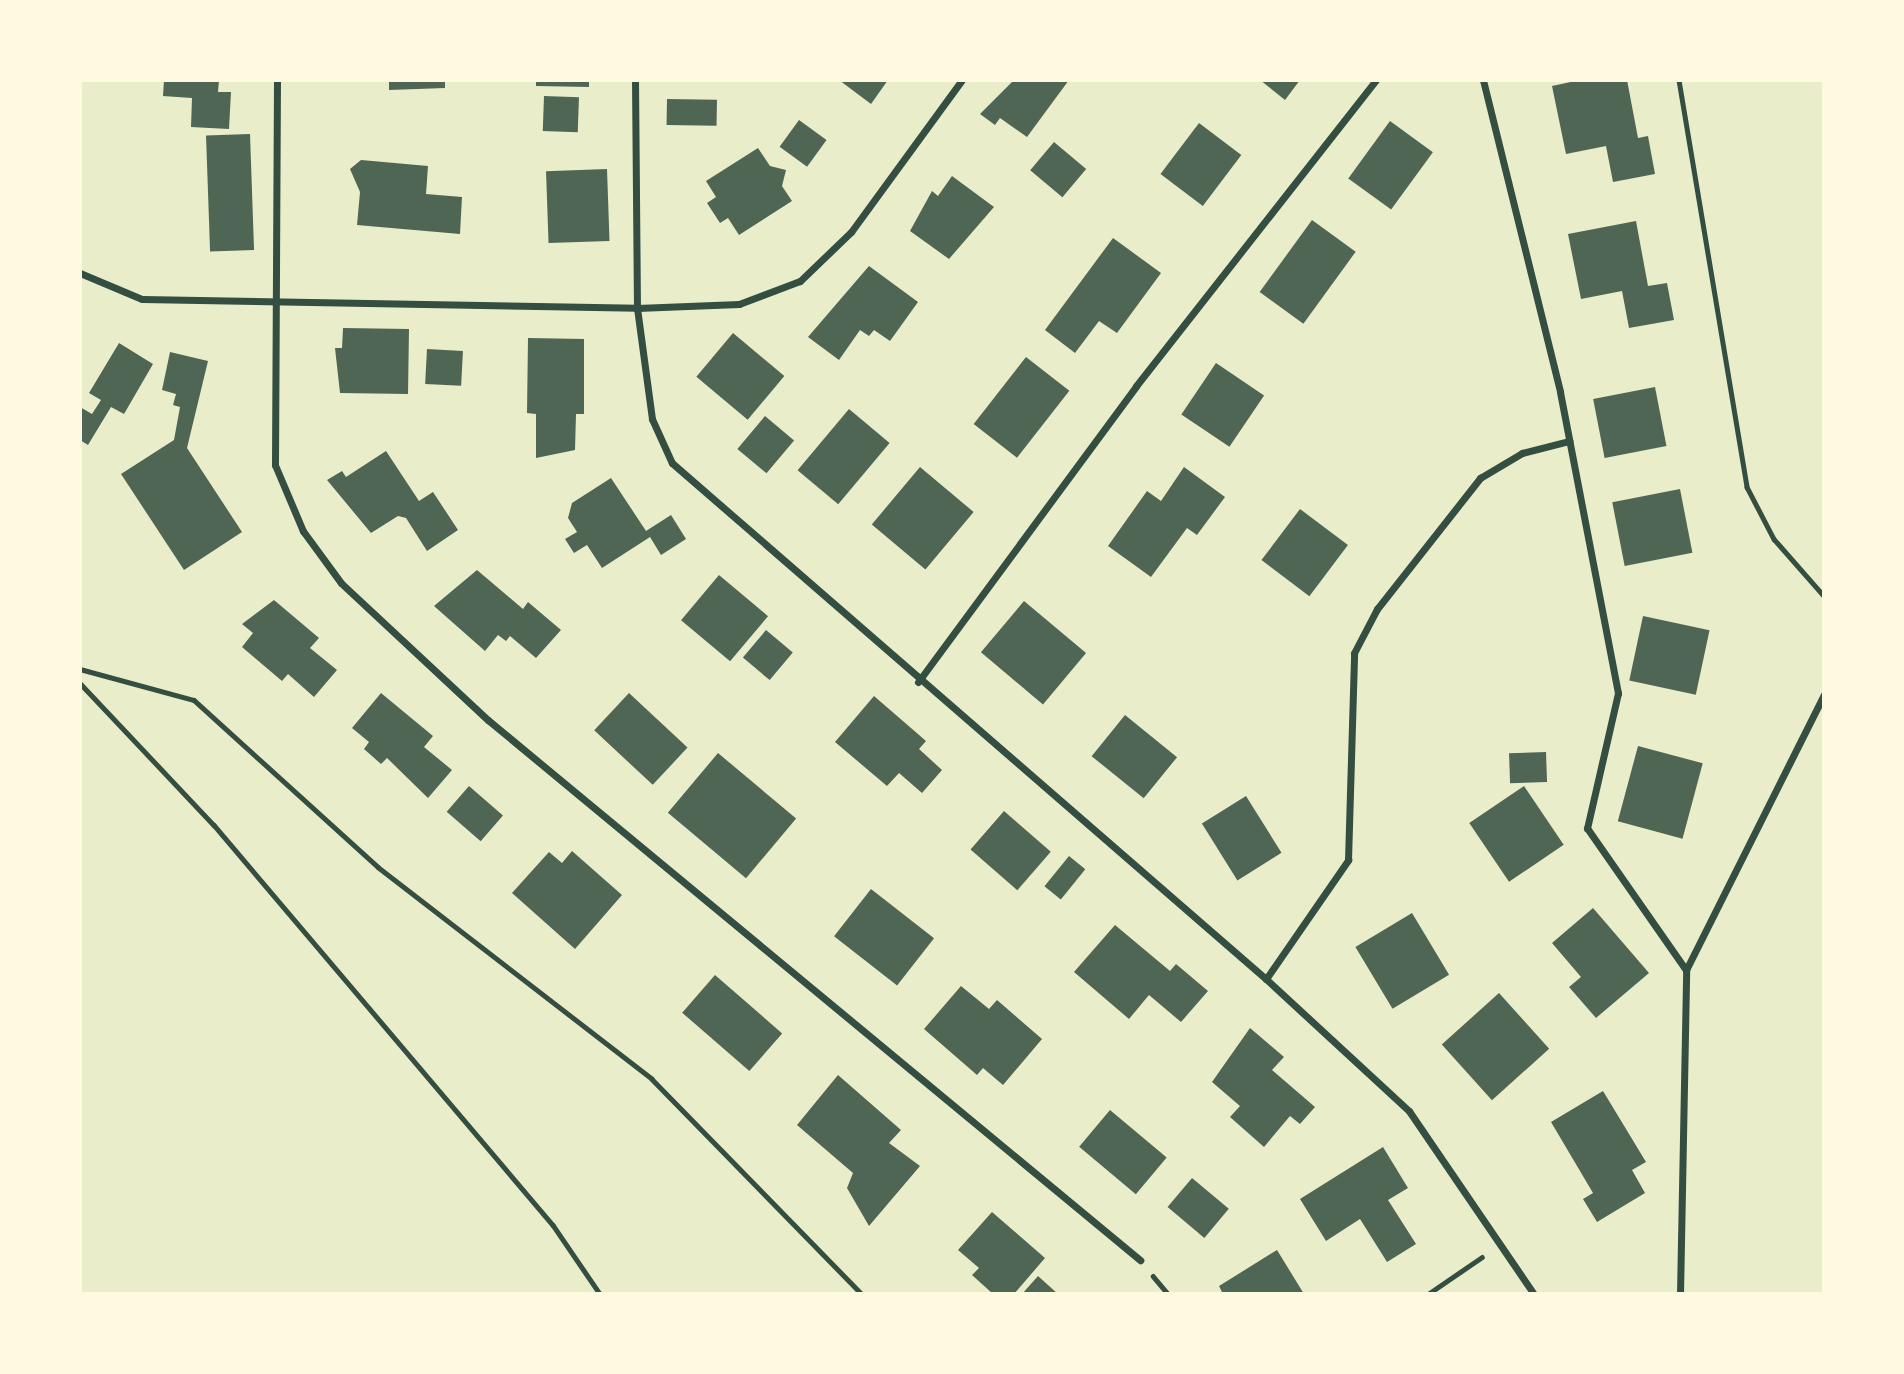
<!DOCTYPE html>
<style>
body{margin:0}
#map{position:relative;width:1904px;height:1374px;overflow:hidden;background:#e9edc9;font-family:"Nunito Sans",sans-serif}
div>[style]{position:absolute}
.building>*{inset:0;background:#4f6655;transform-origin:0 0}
.path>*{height:4.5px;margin:-2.25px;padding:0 2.25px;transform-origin:2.25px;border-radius:2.25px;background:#344e41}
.minor>*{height:7px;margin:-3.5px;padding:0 3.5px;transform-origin:3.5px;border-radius:3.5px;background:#344e41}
span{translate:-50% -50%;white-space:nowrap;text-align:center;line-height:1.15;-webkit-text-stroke:7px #fefae0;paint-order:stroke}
.frame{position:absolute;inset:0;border:82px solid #fefae0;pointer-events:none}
</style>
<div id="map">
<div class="building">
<i style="clip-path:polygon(164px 80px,219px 80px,218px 92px,231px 92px,229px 129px,191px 127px,192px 98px,163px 96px)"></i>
<i style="clip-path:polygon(389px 80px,445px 80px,445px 88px,389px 90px)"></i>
<i style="clip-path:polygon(536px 80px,589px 80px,589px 87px,536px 86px)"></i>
<i style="clip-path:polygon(839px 80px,888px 80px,871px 104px)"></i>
<i style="clip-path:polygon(1014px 80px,1069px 80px,1027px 137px,1000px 118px,995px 125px,980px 114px)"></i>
<i style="clip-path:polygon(1260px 80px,1300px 80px,1285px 100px)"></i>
<i style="clip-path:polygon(1580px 80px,1627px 80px,1638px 138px,1648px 136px,1655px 174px,1613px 182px,1606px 146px,1566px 154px,1552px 86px)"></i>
<i style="left:544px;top:96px;width:35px;height:35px;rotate:2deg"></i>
<i style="left:667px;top:99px;width:50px;height:26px;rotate:1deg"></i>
<i style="left:799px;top:120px;width:34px;height:33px;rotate:36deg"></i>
<i style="left:1390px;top:121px;width:53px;height:71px;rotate:36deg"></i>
<i style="left:1199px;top:123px;width:53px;height:64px;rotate:37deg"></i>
<i style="left:250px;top:134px;width:116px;height:44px;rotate:88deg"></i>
<i style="left:1054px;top:142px;width:42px;height:37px;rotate:40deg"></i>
<i style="clip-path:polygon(758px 148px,770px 166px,786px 170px,782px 186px,792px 201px,739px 235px,728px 218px,720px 223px,707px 203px,716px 197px,706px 181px)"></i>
<i style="clip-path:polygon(361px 160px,428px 166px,426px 194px,462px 197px,460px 234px,357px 225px,360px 192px,350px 169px)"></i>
<i style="left:607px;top:169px;width:72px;height:61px;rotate:88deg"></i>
<i style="clip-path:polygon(952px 176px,994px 207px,949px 259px,910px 231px,932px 191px,938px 196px)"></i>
<i style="left:1312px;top:220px;width:54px;height:89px;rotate:36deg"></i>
<i style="clip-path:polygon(1636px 221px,1648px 286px,1667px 283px,1674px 320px,1629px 328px,1622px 291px,1581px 299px,1568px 234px)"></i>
<i style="clip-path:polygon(1113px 238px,1161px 273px,1117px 333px,1099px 321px,1075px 353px,1045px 330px)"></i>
<i style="clip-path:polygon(869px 266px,918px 302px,890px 341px,874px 330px,869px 336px,860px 330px,839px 360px,808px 337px)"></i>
<i style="clip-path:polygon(343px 328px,409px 329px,408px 394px,340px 393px,335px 348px,342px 348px)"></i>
<i style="left:733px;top:333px;width:67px;height:57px;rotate:40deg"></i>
<i style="clip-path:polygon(528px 338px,584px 339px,584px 414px,576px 414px,575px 450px,536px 458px,536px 414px,527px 413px)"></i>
<i style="clip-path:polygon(119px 343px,153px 364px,124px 414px,111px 407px,88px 445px,80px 440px,80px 407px,92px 414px,101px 400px,89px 393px)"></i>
<i style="left:427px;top:349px;width:36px;height:35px;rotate:3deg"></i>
<i style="clip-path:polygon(170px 352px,208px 361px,187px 448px,242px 532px,184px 570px,121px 474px,174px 440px,180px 407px,173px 405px,176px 394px,162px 390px)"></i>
<i style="left:1026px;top:357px;width:55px;height:85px;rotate:38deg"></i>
<i style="left:1216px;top:363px;width:58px;height:62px;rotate:34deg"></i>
<i style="left:1655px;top:387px;width:60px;height:63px;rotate:79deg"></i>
<i style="left:849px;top:409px;width:53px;height:80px;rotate:40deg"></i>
<i style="left:765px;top:416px;width:38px;height:43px;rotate:40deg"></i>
<i style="clip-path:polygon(386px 451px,419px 501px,433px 492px,458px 530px,427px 551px,406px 518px,398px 516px,371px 533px,327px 480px,342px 471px,346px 477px)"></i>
<i style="left:920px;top:467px;width:70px;height:75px;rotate:40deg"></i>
<i style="clip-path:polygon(1184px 467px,1225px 497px,1197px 535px,1187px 528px,1151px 577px,1108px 546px,1147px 491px,1161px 501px)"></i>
<i style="clip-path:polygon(611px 478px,646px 531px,671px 515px,686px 539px,661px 555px,650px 537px,602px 568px,587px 545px,574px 553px,565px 539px,577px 532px,568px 518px,572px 503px)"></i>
<i style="left:1680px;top:489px;width:65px;height:69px;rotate:79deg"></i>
<i style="left:1300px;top:509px;width:60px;height:64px;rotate:37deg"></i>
<i style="clip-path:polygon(477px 570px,523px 609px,528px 602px,561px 630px,536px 658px,510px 636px,506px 641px,498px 635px,485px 651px,434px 606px)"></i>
<i style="left:719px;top:575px;width:64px;height:59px;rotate:40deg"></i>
<i style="clip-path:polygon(274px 600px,319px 638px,310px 648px,337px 670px,314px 697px,288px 674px,282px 681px,242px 647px,253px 633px,242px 624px)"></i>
<i style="left:1024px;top:601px;width:81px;height:67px;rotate:40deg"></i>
<i style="left:1643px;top:616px;width:68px;height:66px;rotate:12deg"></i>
<i style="left:766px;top:630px;width:35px;height:36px;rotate:40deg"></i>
<i style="clip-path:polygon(381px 693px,433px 736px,424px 747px,452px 770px,428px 798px,387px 758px,381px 764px,364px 749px,369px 742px,352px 728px)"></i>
<i style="left:629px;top:693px;width:80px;height:51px;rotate:43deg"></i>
<i style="clip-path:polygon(874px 696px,926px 741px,919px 749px,942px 770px,922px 793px,899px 773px,887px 786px,835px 742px)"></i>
<i style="left:1125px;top:715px;width:67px;height:53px;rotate:39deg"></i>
<i style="left:1638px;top:746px;width:67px;height:78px;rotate:15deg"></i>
<i style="left:1546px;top:752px;width:30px;height:37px;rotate:88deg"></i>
<i style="left:718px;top:753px;width:102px;height:78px;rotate:40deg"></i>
<i style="left:469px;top:786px;width:45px;height:34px;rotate:41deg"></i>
<i style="left:1524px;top:786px;width:71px;height:66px;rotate:56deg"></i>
<i style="left:1246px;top:796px;width:67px;height:52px;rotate:58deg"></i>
<i style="left:1004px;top:811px;width:62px;height:51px;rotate:41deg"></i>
<i style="clip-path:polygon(572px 851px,622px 895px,575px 949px,512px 893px,549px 852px,562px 863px)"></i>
<i style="left:1069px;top:856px;width:21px;height:39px;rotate:39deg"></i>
<i style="left:871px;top:889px;width:80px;height:60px;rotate:38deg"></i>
<i style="clip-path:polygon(1593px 908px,1649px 973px,1596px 1018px,1569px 987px,1581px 977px,1552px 943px)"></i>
<i style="left:1412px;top:913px;width:72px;height:66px;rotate:59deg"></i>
<i style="clip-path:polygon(1115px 925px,1170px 971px,1176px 964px,1208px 991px,1181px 1022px,1149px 995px,1129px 1019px,1074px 972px)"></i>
<i style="left:715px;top:975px;width:89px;height:50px;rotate:41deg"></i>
<i style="clip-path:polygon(961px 986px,989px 1009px,997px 1000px,1042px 1039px,1003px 1085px,983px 1068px,977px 1075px,924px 1029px)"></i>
<i style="left:1499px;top:993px;width:75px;height:77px;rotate:48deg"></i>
<i style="clip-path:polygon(1250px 1028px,1284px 1057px,1272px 1070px,1315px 1107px,1300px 1124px,1290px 1116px,1264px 1147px,1230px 1117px,1240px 1106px,1212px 1082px)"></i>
<i style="clip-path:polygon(838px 1075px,901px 1130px,889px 1143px,920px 1166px,869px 1226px,847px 1188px,853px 1173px,797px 1125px)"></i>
<i style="clip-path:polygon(1603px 1091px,1646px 1162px,1632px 1170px,1645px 1193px,1597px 1222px,1583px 1199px,1593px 1193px,1551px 1122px)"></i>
<i style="left:1110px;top:1110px;width:74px;height:48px;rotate:40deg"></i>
<i style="clip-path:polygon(1383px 1147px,1408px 1188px,1388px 1200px,1416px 1244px,1387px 1262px,1360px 1219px,1326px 1241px,1300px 1199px)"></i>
<i style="left:1192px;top:1178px;width:48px;height:38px;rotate:40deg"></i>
<i style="clip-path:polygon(992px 1212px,1045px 1258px,1014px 1294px,993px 1294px,972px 1275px,979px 1268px,958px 1250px)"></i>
<i style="clip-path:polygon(1277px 1250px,1304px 1294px,1223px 1294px,1219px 1286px)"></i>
<i style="clip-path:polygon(1038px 1276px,1058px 1294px,1022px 1294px)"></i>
</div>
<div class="path">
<i style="left:1679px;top:80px;width:413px;rotate:80.5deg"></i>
<i style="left:1747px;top:487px;width:59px;rotate:62.6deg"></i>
<i style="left:1774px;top:539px;width:76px;rotate:48.7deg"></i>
<i style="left:80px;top:669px;width:118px;rotate:15.2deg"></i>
<i style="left:194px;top:700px;width:248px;rotate:42.2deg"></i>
<i style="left:378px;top:867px;width:346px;rotate:37.7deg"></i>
<i style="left:652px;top:1079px;width:301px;rotate:45.7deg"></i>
<i style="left:80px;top:683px;width:195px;rotate:46.7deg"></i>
<i style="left:214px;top:825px;width:524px;rotate:49.72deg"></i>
<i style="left:553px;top:1225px;width:83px;rotate:55.7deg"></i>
<i style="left:1153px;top:1276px;width:23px;rotate:50deg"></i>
<i style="left:1428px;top:1294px;width:65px;rotate:-34.4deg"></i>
</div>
<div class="minor">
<i style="left:277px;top:80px;width:385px;rotate:90.3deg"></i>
<i style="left:275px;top:465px;width:72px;rotate:67deg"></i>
<i style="left:303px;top:531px;width:64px;rotate:53.8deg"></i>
<i style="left:341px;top:583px;width:201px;rotate:43deg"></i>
<i style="left:488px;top:720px;width:847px;rotate:39.63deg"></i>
<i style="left:635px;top:80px;width:228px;rotate:89.5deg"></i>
<i style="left:637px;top:308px;width:112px;rotate:82.3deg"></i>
<i style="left:652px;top:419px;width:48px;rotate:65.6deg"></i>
<i style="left:672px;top:463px;width:787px;rotate:40.98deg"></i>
<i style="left:1266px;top:979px;width:195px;rotate:42.7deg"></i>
<i style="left:1409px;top:1111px;width:222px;rotate:55.7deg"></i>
<i style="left:1483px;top:80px;width:321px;rotate:76.1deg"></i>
<i style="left:1560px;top:392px;width:307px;rotate:79.1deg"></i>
<i style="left:1618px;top:693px;width:139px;rotate:102.9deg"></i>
<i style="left:1587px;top:828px;width:173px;rotate:55.1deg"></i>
<i style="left:80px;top:273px;width:67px;rotate:22.8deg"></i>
<i style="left:142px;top:299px;width:495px;rotate:1deg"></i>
<i style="left:637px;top:308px;width:102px;rotate:-2.2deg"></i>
<i style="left:739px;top:304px;width:65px;rotate:-20.7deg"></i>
<i style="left:800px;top:281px;width:71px;rotate:-43.9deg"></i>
<i style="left:851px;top:232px;width:188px;rotate:-53.9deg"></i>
<i style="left:918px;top:682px;width:368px;rotate:-53.6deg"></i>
<i style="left:1136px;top:386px;width:389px;rotate:-51.9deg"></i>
<i style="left:1266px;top:979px;width:145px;rotate:-55.4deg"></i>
<i style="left:1348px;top:860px;width:207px;rotate:-88.3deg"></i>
<i style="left:1354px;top:653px;width:50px;rotate:-62.4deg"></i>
<i style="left:1377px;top:609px;width:167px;rotate:-51.8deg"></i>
<i style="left:1480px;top:478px;width:49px;rotate:-30.8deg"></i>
<i style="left:1522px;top:453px;width:49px;rotate:-14.3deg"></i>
<i style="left:1680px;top:1294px;width:324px;rotate:-88.9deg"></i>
<i style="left:1686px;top:970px;width:308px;rotate:-63.4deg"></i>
</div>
<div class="frame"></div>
</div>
